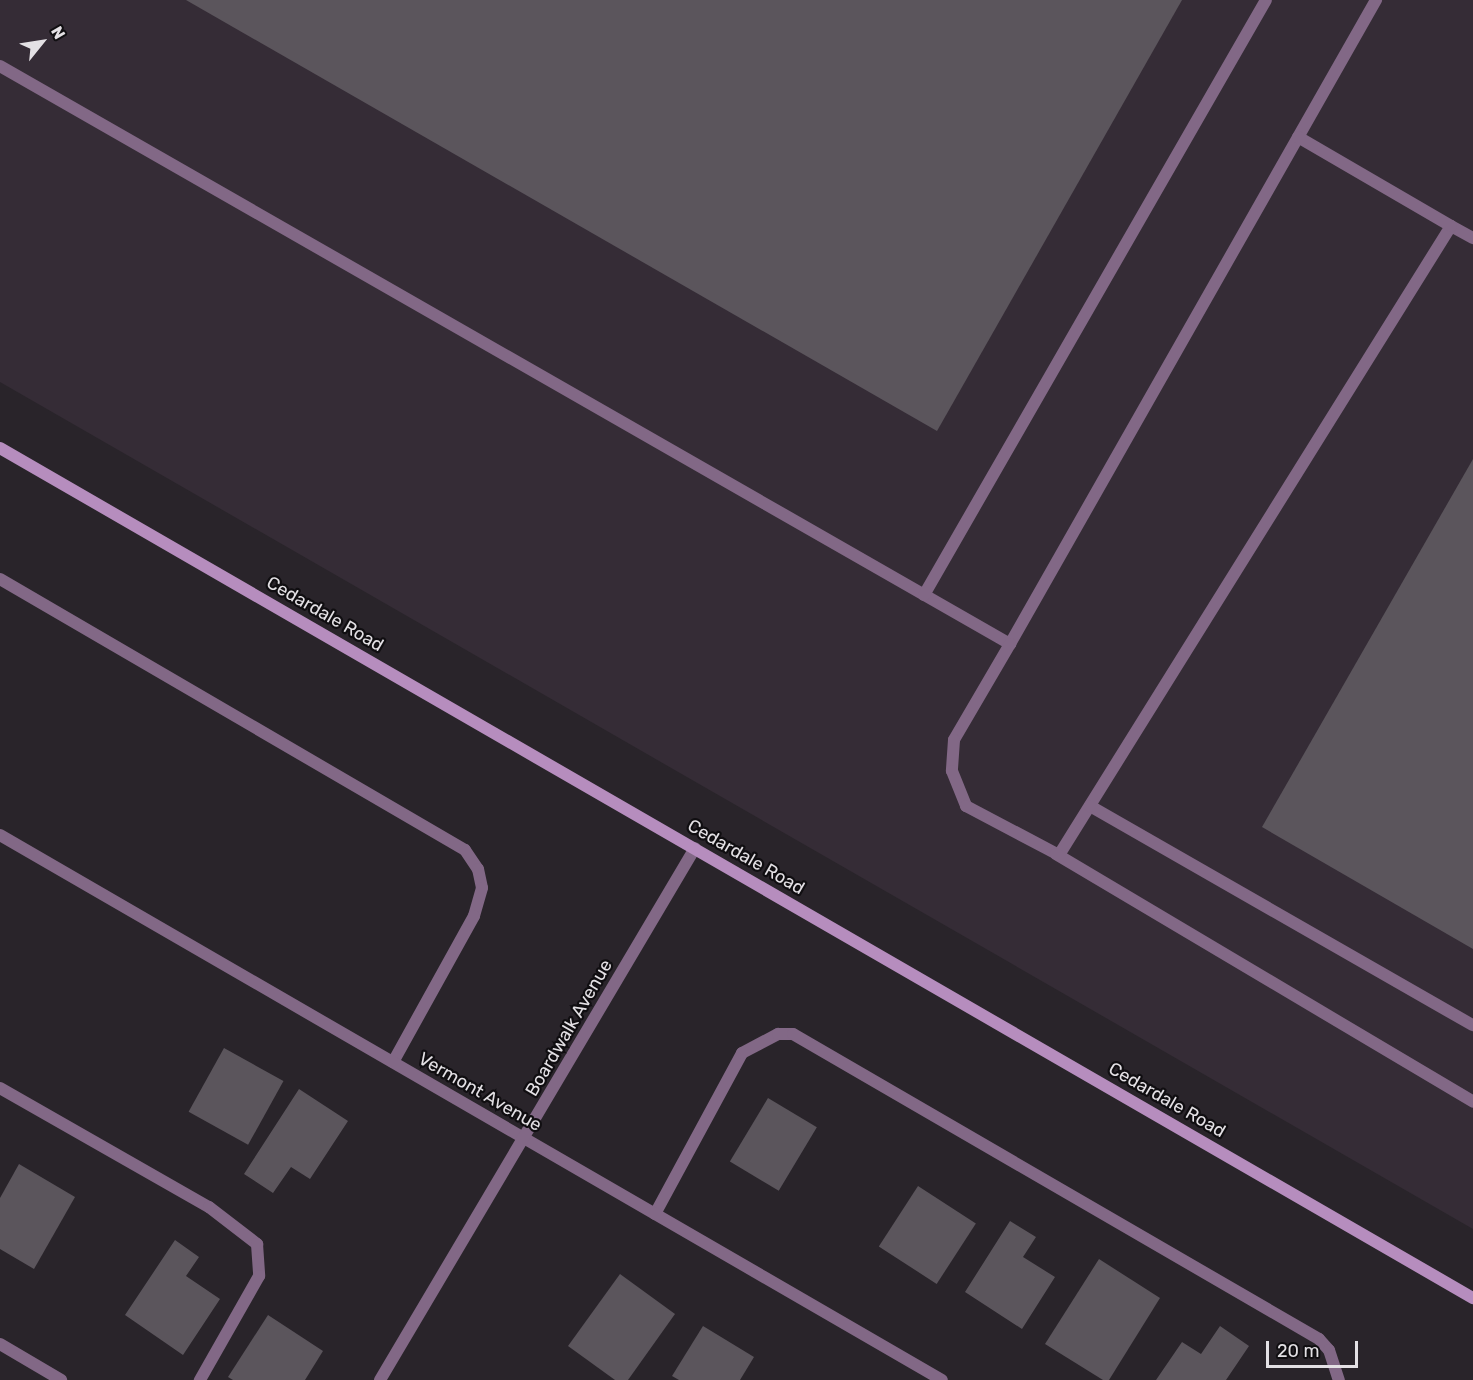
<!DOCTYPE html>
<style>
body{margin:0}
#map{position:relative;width:1473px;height:1380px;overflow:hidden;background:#29242a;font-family:Rubik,sans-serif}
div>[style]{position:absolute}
.built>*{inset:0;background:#352c36}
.building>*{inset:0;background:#5b555c;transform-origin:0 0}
.lane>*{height:12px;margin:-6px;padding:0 6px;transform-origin:6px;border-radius:6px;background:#826886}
.street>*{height:12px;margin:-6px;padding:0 6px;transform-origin:6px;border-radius:6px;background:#826886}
.secondary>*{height:12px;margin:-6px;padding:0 6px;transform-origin:6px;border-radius:6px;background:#b68dbe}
span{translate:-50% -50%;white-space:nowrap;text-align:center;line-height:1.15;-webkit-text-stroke:4.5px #100e11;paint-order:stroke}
.street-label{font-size:18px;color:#e4e1e5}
.north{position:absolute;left:12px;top:12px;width:60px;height:60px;-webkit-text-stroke:4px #100e11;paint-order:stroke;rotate:60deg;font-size:16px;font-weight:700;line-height:24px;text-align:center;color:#e4e1e5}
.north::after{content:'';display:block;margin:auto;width:21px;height:27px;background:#e4e1e5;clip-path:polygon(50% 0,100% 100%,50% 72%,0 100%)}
.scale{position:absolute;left:1266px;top:1341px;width:92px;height:27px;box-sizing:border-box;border:3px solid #e4e1e5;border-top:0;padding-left:8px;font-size:18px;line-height:21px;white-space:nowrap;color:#e4e1e5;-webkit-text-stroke:4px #100e11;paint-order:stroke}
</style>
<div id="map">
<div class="built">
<i style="clip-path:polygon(0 0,1473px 0,1473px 1229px,0 382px)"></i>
</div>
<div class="building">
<i style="clip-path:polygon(186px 0,1182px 0,937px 431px)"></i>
<i style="clip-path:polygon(1473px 459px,1473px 949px,1262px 827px)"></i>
<i style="left:224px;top:1048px;width:68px;height:73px;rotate:29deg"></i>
<i style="clip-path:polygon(299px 1089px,348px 1121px,310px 1179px,291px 1167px,273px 1193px,244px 1174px)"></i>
<i style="left:768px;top:1098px;width:57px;height:74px;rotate:31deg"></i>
<i style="clip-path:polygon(19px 1164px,75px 1197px,34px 1269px,0 1249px,0 1198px)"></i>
<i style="left:918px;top:1186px;width:69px;height:72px;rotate:33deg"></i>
<i style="clip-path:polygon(1010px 1221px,1036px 1237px,1023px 1257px,1055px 1277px,1022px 1329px,965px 1292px)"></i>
<i style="clip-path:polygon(175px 1240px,199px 1257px,186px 1276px,220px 1299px,183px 1355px,125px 1315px)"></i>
<i style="clip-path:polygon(1099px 1259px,1160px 1298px,1109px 1380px,1103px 1380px,1045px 1344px)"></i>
<i style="clip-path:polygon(620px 1274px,675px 1314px,628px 1380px,615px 1380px,568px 1346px)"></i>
<i style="clip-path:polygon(268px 1315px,323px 1351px,305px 1380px,233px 1380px,228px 1377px)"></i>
<i style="clip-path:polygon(703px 1326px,754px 1357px,740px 1380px,679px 1380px,672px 1376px)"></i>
<i style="clip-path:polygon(1220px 1326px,1249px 1346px,1226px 1380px,1156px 1380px,1182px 1342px,1201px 1354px)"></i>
</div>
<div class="lane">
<i style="left:0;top:66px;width:1164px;rotate:29.78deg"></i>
<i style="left:1010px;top:644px;width:741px;rotate:-60.39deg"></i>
<i style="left:1451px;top:226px;width:25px;rotate:29deg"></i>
<i style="left:0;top:579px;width:538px;rotate:30.23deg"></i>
<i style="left:465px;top:850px;width:23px;rotate:56deg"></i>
<i style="left:478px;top:869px;width:19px;rotate:78deg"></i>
<i style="left:482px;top:888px;width:29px;rotate:106deg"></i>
<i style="left:474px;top:916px;width:167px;rotate:119deg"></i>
<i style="left:924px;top:595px;width:686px;rotate:-60.11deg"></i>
<i style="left:1010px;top:644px;width:111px;rotate:120.3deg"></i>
<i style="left:954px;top:740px;width:31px;rotate:94deg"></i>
<i style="left:952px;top:771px;width:38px;rotate:68deg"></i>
<i style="left:966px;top:806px;width:105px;rotate:27.8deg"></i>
<i style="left:1059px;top:855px;width:741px;rotate:-58.07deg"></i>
<i style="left:1451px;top:226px;width:177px;rotate:-149.8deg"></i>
<i style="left:1090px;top:806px;width:441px;rotate:29.8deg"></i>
<i style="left:1056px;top:854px;width:485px;rotate:30.7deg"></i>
<i style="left:0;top:1088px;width:241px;rotate:29.7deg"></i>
<i style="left:209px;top:1207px;width:61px;rotate:37.6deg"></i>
<i style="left:257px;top:1244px;width:32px;rotate:86deg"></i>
<i style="left:259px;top:1276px;width:120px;rotate:119.6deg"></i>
<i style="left:655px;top:1214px;width:183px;rotate:-61.6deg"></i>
<i style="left:742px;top:1053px;width:41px;rotate:-27.8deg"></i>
<i style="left:778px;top:1034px;width:15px"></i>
<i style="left:793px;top:1034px;width:608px;rotate:30.11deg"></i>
<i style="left:1319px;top:1339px;width:15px;rotate:48deg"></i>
<i style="left:1329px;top:1350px;width:32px;rotate:72deg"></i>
</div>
<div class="street">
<i style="left:0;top:835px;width:1088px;rotate:30.05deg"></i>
<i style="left:0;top:1344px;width:71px;rotate:30.5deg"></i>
<i style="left:380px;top:1380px;width:618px;rotate:-59.37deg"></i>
</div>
<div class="secondary">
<i style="left:0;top:448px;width:1701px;rotate:29.99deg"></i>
</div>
<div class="street-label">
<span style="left:325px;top:614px;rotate:30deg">Cedardale Road</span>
<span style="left:746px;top:857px;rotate:30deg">Cedardale Road</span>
<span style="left:569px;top:1028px;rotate:-60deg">Boardwalk Avenue</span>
<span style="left:480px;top:1092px;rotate:30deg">Vermont Avenue</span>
<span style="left:1167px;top:1100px;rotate:30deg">Cedardale Road</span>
</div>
<div class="north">N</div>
<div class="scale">20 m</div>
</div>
